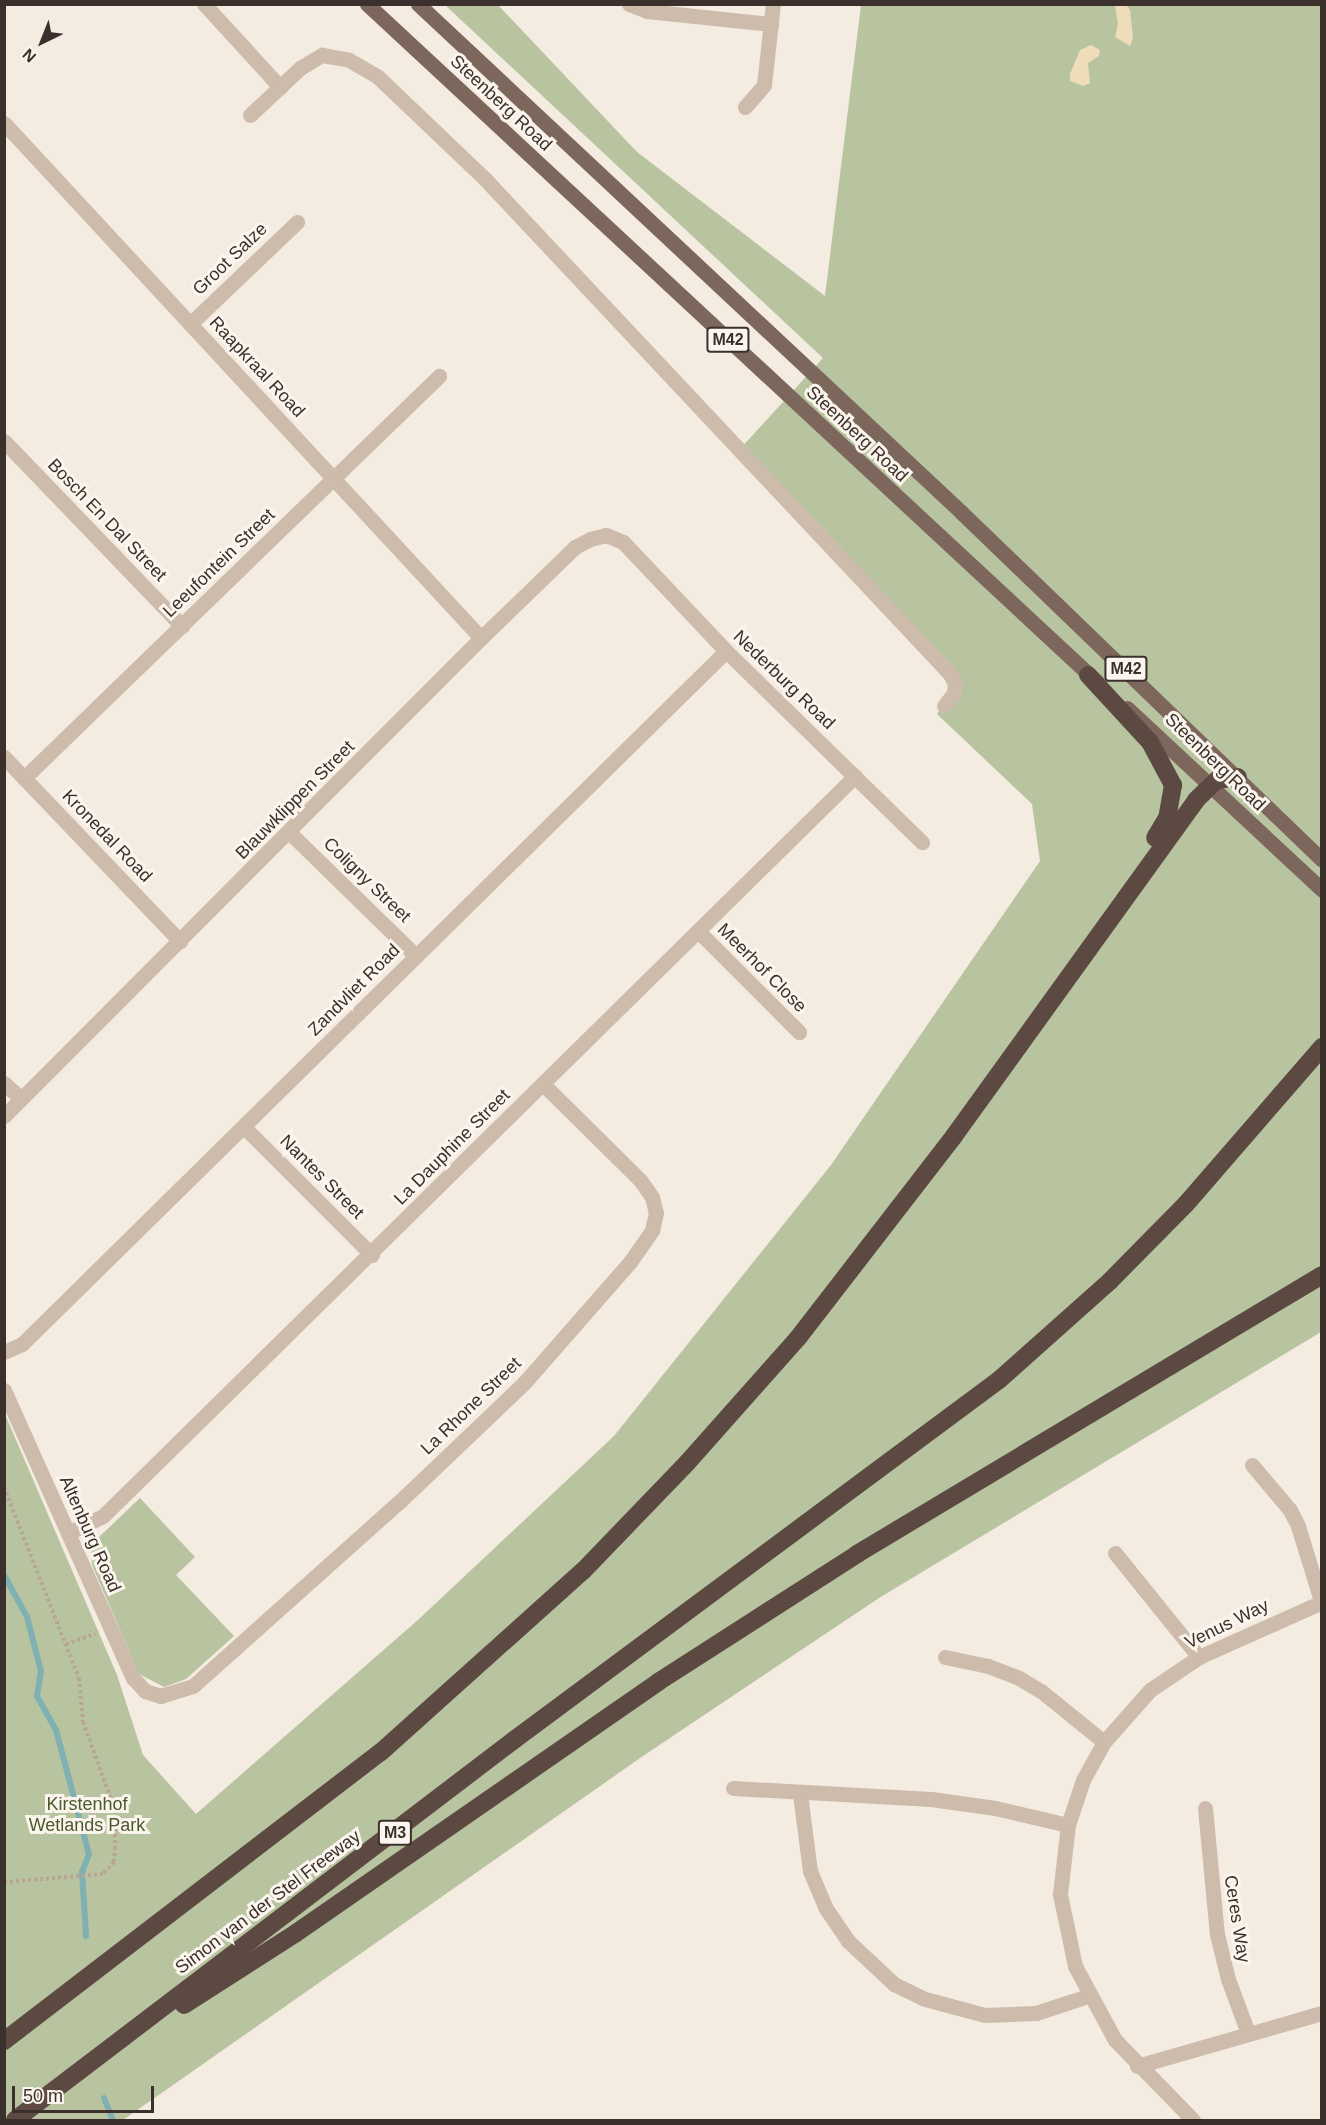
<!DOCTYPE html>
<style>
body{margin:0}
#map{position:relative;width:1326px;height:2125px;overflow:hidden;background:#f4ebe1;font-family:Helvetica,sans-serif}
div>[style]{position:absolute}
.green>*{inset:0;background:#b8c4a0}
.sand>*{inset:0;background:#efdcb8}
.stream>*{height:6px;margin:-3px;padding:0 3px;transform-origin:3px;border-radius:3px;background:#7fb0b2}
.path>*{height:4px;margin-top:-2px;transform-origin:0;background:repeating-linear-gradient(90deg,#b9a596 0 3px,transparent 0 6px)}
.minor>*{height:15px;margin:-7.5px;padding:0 7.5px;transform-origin:7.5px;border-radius:7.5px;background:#cdbbac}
.primary>*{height:15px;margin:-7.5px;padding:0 7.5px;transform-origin:7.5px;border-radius:7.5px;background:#7d675c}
.motorway>*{height:18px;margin:-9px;padding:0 9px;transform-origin:9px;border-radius:9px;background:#5c4a42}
span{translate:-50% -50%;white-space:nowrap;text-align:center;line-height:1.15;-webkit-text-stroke:6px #fbf5ee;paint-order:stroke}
.shield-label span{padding:2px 4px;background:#fbf5ee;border:2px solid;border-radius:4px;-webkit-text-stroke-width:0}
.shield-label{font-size:16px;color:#3b302b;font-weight:700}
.street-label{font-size:18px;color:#3b302b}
.park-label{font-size:18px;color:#4a5a2e}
.frame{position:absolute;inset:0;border:6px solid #3b302b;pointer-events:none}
.north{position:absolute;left:12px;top:12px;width:60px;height:60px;-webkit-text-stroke:4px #fbf5ee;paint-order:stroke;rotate:223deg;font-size:16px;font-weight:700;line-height:24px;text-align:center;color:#3b302b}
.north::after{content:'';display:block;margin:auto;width:21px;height:27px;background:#3b302b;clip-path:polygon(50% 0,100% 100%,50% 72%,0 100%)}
.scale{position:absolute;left:12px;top:2086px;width:142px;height:27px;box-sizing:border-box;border:3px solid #3b302b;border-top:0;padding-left:8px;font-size:18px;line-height:21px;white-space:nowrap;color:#3b302b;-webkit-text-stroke:4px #fbf5ee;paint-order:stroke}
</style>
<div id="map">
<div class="green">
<i style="clip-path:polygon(445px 5px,498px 5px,637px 152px,825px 296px,861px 5px,1321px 5px,1321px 1332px,879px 1598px,643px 1756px,123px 2120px,5px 2120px,4px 1412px,117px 1675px,143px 1755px,196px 1814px,419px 1619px,614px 1436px,831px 1165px,1040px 861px,1032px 804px,937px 714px,955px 683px,740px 449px,823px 358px)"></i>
<i style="clip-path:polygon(140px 1498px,195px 1557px,176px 1575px,234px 1636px,186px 1679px,164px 1687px,139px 1674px,92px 1565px,91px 1551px,98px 1538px)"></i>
</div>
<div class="sand">
<i style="clip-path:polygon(1115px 5px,1126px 5px,1130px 10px,1133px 38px,1130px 46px,1115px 37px,1118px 24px)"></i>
<i style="clip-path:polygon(1091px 45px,1100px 50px,1099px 56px,1088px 63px,1090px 83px,1083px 86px,1070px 81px,1070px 74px,1080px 50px)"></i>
</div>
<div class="stream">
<i style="left:4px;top:1575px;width:48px;rotate:61.3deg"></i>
<i style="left:27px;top:1617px;width:56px;rotate:75.5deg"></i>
<i style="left:41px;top:1671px;width:25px;rotate:99deg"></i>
<i style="left:37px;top:1696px;width:39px;rotate:61deg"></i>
<i style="left:56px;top:1730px;width:128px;rotate:75.1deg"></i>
<i style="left:89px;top:1854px;width:19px;rotate:111deg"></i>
<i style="left:82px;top:1872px;width:64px;rotate:86.4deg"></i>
<i style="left:104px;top:2098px;width:24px;rotate:68deg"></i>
</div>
<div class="path">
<i style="left:4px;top:1487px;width:205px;rotate:68.6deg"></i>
<i style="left:79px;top:1678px;width:44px;rotate:84.8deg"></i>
<i style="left:83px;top:1722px;width:94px;rotate:70deg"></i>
<i style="left:115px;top:1810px;width:37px;rotate:90deg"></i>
<i style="left:115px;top:1847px;width:15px;rotate:94deg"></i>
<i style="left:114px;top:1862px;width:16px;rotate:133deg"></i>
<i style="left:103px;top:1874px;width:99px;rotate:175.4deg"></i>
<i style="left:66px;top:1644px;width:31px;rotate:-19deg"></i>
</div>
<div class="minor">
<i style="left:204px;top:4px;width:113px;rotate:47.5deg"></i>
<i style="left:629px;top:4px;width:19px;rotate:21deg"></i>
<i style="left:647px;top:11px;width:125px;rotate:6deg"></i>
<i style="left:745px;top:107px;width:29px;rotate:-49deg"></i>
<i style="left:764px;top:85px;width:81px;rotate:-83.7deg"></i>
<i style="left:250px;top:115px;width:69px;rotate:-43.2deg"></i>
<i style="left:300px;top:68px;width:26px;rotate:-31deg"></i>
<i style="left:322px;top:55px;width:27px;rotate:10deg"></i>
<i style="left:349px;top:60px;width:34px;rotate:30deg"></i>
<i style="left:378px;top:77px;width:148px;rotate:43.6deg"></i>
<i style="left:485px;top:179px;width:679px;rotate:46.79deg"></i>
<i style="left:950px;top:674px;width:10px;rotate:61deg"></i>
<i style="left:955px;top:683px;width:10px;rotate:96deg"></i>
<i style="left:954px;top:693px;width:16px;rotate:128deg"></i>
<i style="left:4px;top:123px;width:702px;rotate:47.19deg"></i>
<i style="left:190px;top:324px;width:148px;rotate:-43.6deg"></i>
<i style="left:4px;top:441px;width:257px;rotate:46.1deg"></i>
<i style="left:4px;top:757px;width:255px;rotate:46.3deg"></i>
<i style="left:24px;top:778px;width:578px;rotate:-44.09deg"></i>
<i style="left:290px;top:833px;width:176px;rotate:44.3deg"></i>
<i style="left:698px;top:931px;width:143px;rotate:45deg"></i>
<i style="left:4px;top:1083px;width:23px;rotate:43deg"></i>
<i style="left:4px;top:1116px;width:675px;rotate:-45.06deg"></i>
<i style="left:481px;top:638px;width:131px;rotate:-44.1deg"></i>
<i style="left:575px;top:547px;width:17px;rotate:-28deg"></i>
<i style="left:590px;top:539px;width:16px;rotate:-14deg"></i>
<i style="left:606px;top:535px;width:18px;rotate:22deg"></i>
<i style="left:623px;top:542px;width:150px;rotate:46.6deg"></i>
<i style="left:726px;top:651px;width:274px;rotate:44.3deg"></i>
<i style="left:244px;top:1127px;width:181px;rotate:45deg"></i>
<i style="left:4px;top:1352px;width:20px;rotate:-24deg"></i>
<i style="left:22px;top:1344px;width:988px;rotate:-44.55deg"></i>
<i style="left:4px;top:1390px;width:316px;rotate:65.9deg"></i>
<i style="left:133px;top:1678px;width:18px;rotate:47deg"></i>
<i style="left:145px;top:1691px;width:16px;rotate:18deg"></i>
<i style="left:160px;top:1696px;width:34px;rotate:-17deg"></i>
<i style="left:193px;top:1686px;width:275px;rotate:-41.8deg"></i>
<i style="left:398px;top:1503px;width:174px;rotate:-43.6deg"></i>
<i style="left:524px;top:1383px;width:161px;rotate:-48.8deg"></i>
<i style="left:630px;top:1262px;width:39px;rotate:-55deg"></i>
<i style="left:652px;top:1230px;width:17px;rotate:-77deg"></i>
<i style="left:656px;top:1213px;width:16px;rotate:-104deg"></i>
<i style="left:652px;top:1197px;width:21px;rotate:-125deg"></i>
<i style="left:640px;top:1180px;width:136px;rotate:-135.3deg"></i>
<i style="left:1252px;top:1465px;width:59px;rotate:49.8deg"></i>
<i style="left:1290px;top:1510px;width:18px;rotate:63deg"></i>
<i style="left:1298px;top:1526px;width:82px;rotate:72.9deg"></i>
<i style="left:68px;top:1533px;width:39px;rotate:-26deg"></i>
<i style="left:103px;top:1516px;width:1055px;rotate:-44.54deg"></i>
<i style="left:1115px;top:1553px;width:134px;rotate:51.1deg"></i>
<i style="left:945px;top:1657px;width:44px;rotate:11.8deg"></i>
<i style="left:988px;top:1666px;width:33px;rotate:21deg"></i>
<i style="left:1019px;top:1678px;width:26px;rotate:31deg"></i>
<i style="left:1041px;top:1691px;width:81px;rotate:39deg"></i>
<i style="left:733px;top:1788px;width:198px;rotate:3.2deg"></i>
<i style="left:931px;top:1799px;width:65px;rotate:8deg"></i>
<i style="left:995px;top:1808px;width:75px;rotate:13.1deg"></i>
<i style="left:800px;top:1794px;width:78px;rotate:82.6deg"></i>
<i style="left:810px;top:1871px;width:39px;rotate:67deg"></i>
<i style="left:825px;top:1907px;width:41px;rotate:55.9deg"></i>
<i style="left:848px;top:1941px;width:63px;rotate:43.1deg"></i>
<i style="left:894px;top:1984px;width:34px;rotate:26deg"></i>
<i style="left:925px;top:1999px;width:62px;rotate:14.9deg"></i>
<i style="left:985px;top:2015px;width:51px;rotate:-2.2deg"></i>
<i style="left:1036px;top:2013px;width:55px;rotate:-18.1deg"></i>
<i style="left:1205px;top:1808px;width:127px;rotate:84.6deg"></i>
<i style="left:1217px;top:1934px;width:46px;rotate:76.3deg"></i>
<i style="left:1228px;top:1979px;width:58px;rotate:69.7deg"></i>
<i style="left:1137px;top:2066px;width:192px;rotate:-16deg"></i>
<i style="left:1193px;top:2120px;width:112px;rotate:-134.3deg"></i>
<i style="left:1115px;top:2040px;width:84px;rotate:-118.4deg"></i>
<i style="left:1075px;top:1966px;width:74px;rotate:-101.8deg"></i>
<i style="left:1060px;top:1894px;width:69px;rotate:-83.4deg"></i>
<i style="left:1068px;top:1825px;width:47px;rotate:-71.6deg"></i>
<i style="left:1083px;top:1780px;width:43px;rotate:-61.1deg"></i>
<i style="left:1104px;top:1742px;width:69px;rotate:-48.5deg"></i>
<i style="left:1150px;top:1690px;width:59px;rotate:-34deg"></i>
<i style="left:1199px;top:1657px;width:135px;rotate:-24.1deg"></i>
</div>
<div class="primary">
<i style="left:367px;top:4px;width:996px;rotate:42.88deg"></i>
<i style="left:418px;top:4px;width:744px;rotate:43.09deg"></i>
<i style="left:961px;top:512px;width:501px;rotate:43.95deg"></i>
<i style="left:1127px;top:708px;width:267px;rotate:43deg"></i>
</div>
<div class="motorway">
<i style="left:1088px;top:675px;width:91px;rotate:47.2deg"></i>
<i style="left:1150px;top:742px;width:49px;rotate:61.9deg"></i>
<i style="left:1173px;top:785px;width:34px;rotate:100deg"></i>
<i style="left:1167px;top:818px;width:23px;rotate:121deg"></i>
<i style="left:184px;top:2005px;width:133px;rotate:-32.7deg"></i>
<i style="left:296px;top:1933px;width:441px;rotate:-34.7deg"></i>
<i style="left:658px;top:1682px;width:237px;rotate:-32.7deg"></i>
<i style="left:857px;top:1554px;width:542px;rotate:-30.96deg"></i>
<i style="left:4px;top:2041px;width:475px;rotate:-37.5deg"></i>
<i style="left:381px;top:1752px;width:271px;rotate:-41.9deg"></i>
<i style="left:583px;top:1571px;width:150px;rotate:-46.1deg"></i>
<i style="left:687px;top:1463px;width:167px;rotate:-48.4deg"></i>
<i style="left:798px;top:1338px;width:255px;rotate:-52.3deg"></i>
<i style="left:954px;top:1136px;width:414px;rotate:-54.2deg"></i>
<i style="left:1196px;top:800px;width:29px;rotate:-44deg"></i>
<i style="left:1217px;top:780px;width:21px;rotate:-8deg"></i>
<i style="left:15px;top:2120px;width:627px;rotate:-37.29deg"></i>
<i style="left:514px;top:1740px;width:604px;rotate:-36.59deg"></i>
<i style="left:999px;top:1380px;width:149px;rotate:-41.7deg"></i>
<i style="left:1110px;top:1281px;width:108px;rotate:-45.4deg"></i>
<i style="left:1186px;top:1204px;width:208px;rotate:-49.1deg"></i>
</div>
<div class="shield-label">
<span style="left:728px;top:340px">M42</span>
<span style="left:1126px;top:669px">M42</span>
<span style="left:395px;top:1833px">M3</span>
</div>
<div class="street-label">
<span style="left:501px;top:103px;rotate:43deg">Steenberg Road</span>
<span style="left:230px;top:259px;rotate:-44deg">Groot Salze</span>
<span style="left:257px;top:367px;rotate:47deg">Raapkraal Road</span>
<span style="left:857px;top:434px;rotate:43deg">Steenberg Road</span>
<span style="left:107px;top:520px;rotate:46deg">Bosch En Dal Street</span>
<span style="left:219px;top:563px;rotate:-44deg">Leeufontein Street</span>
<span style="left:784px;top:680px;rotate:44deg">Nederburg Road</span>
<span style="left:1215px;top:762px;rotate:44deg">Steenberg Road</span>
<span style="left:295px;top:800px;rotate:-45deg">Blauwklippen Street</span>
<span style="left:107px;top:836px;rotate:46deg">Kronedal Road</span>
<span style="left:367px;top:880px;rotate:44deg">Coligny Street</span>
<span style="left:762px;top:968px;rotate:45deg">Meerhof Close</span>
<span style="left:354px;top:990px;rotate:-45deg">Zandvliet Road</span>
<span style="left:452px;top:1147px;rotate:-45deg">La Dauphine Street</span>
<span style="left:322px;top:1177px;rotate:45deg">Nantes Street</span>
<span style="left:471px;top:1406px;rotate:-44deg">La Rhone Street</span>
<span style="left:90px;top:1534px;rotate:66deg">Altenburg Road</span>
<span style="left:1227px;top:1624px;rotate:-26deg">Venus Way</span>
<span style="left:268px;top:1902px;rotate:-37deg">Simon van der Stel Freeway</span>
<span style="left:1237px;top:1919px;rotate:81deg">Ceres Way</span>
</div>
<div class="park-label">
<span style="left:87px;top:1815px">Kirstenhof<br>Wetlands Park</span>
</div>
<div class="frame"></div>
<div class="north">N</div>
<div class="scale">50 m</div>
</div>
